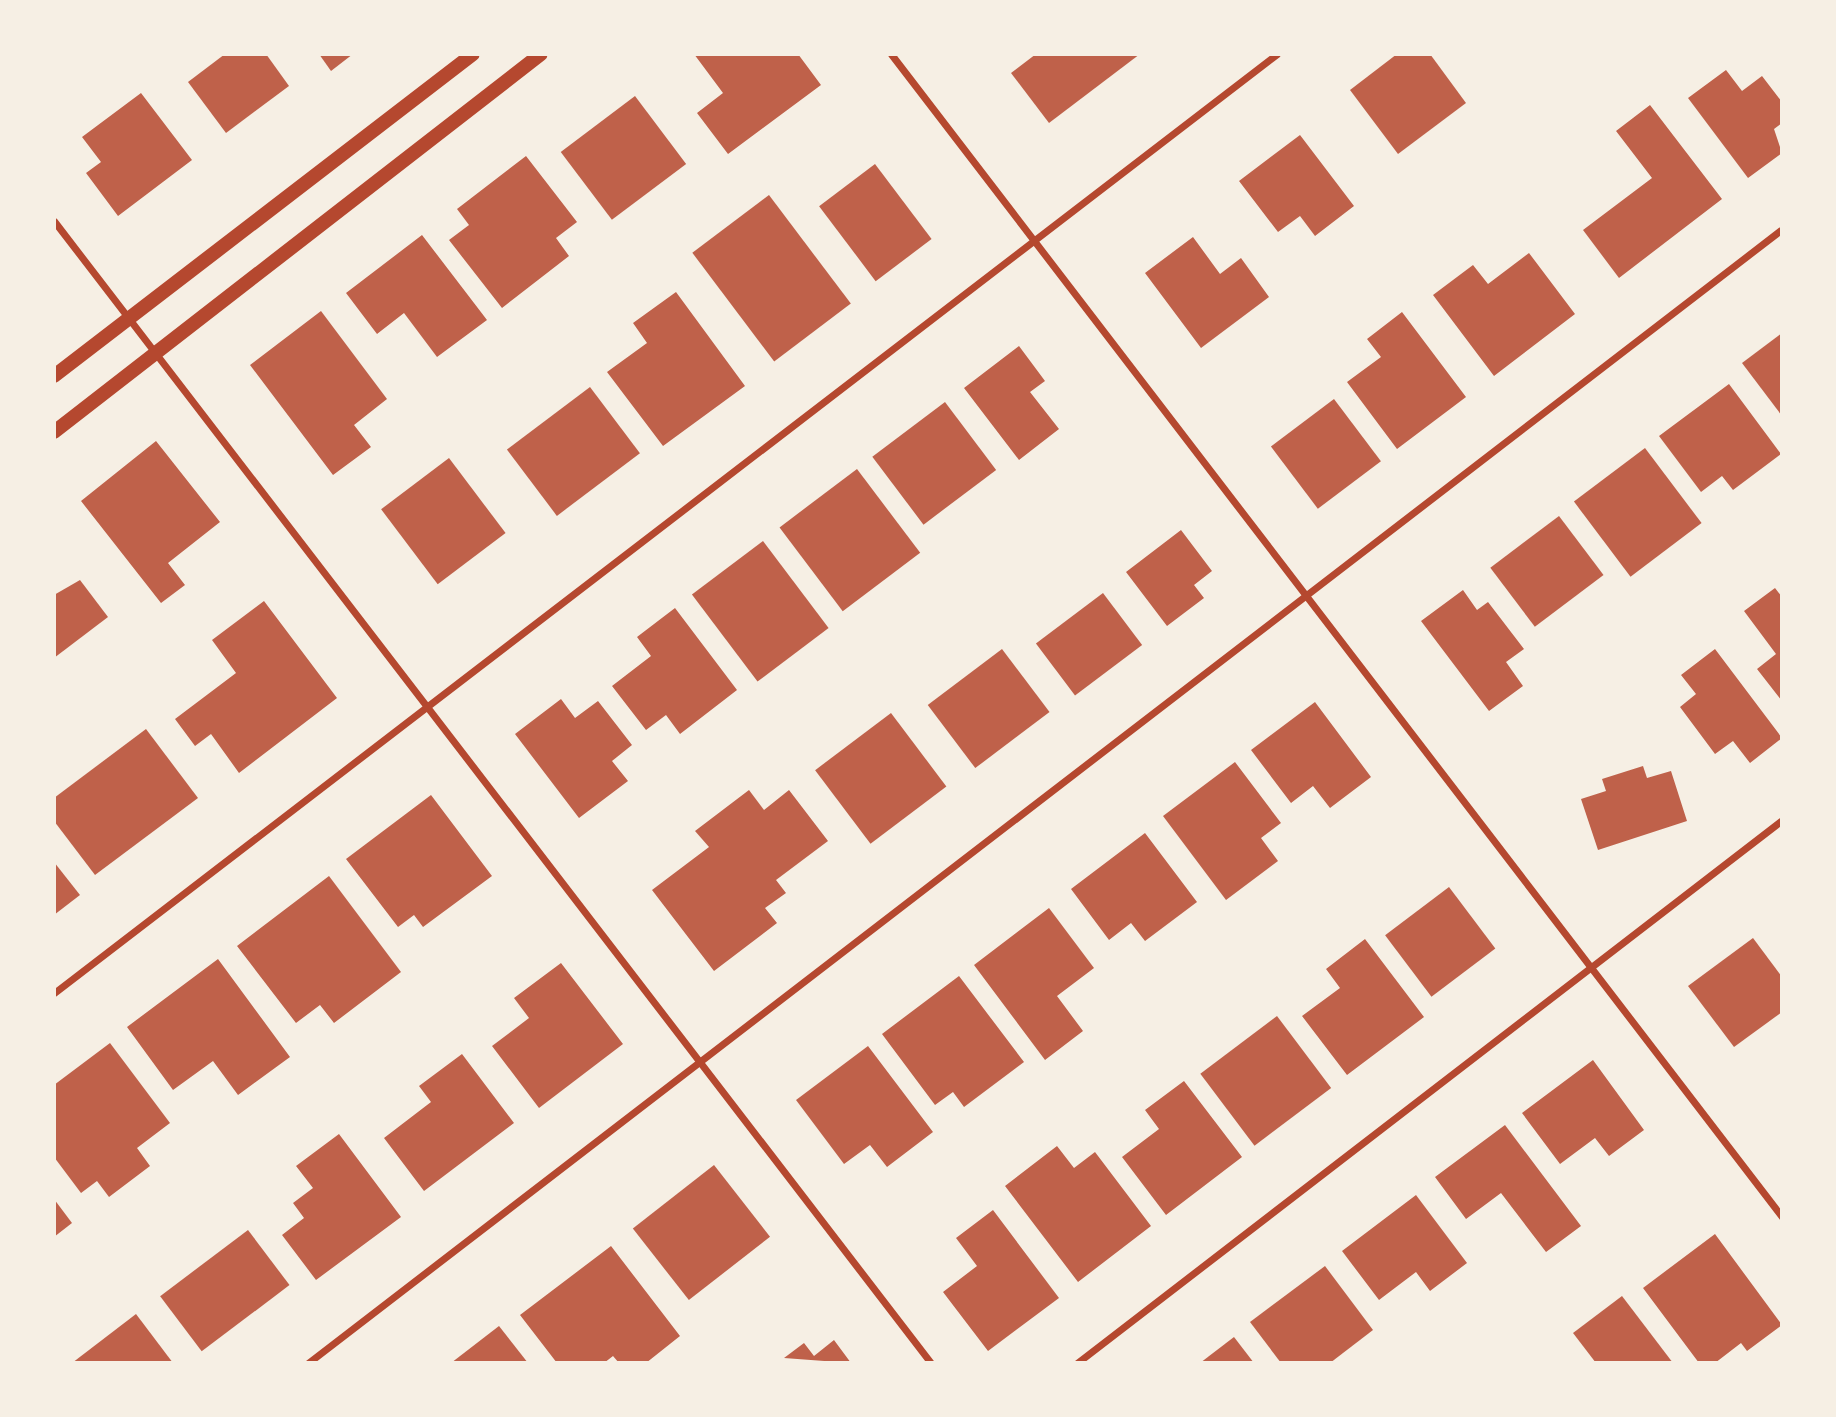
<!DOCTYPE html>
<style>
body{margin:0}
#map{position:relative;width:1836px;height:1417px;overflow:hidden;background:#f6efe4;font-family:Commissioner,sans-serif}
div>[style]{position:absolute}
.building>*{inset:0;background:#bf614a;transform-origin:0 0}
.minor>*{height:7px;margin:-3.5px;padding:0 3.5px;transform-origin:3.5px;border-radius:3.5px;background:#b5482f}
.secondary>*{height:14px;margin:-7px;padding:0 7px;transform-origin:7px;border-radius:7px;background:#b5482f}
span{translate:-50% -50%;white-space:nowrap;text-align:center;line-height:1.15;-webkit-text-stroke:6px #f6efe4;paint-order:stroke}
.frame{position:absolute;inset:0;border:56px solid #f6efe4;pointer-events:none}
</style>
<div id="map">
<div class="building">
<i style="clip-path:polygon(225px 54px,266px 54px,289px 86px,226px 133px,188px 82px)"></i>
<i style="clip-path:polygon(319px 54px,353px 54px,331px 71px)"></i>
<i style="clip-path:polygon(694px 54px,798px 54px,821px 85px,728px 154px,697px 113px,723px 93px)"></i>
<i style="clip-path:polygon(1036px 54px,1140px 54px,1049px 123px,1011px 73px)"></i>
<i style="clip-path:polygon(1397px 54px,1430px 54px,1466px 103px,1398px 154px,1350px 90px)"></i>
<i style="clip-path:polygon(1726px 70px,1742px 91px,1762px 76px,1782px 102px,1782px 123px,1774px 129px,1782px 153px,1748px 178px,1688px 98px)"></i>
<i style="clip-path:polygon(141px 93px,192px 160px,118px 216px,86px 173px,101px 162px,82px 137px)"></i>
<i style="left:635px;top:96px;width:85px;height:93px;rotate:53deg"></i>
<i style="clip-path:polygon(1650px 105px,1722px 199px,1619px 278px,1583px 230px,1652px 178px,1616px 131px)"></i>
<i style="clip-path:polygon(1300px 135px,1354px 206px,1315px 236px,1300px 216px,1278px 232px,1239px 181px)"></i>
<i style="clip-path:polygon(526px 156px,577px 222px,556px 238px,569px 256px,502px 308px,449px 240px,469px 225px,457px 209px)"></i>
<i style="left:875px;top:164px;width:94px;height:70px;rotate:53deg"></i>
<i style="left:769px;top:195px;width:136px;height:96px;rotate:53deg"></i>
<i style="clip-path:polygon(422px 235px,487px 320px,437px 357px,404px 313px,377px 334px,346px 293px)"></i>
<i style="clip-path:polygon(1193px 237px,1220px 274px,1241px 258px,1269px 297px,1201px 348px,1145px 273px)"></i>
<i style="clip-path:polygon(1529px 253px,1575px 314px,1494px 376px,1433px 295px,1473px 265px,1488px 284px)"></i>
<i style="clip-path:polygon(676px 292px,745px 386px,663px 446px,607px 372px,647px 343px,633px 323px)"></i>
<i style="clip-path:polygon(321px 311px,387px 399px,354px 425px,371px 447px,333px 475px,250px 365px)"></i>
<i style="clip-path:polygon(1402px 312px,1466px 397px,1397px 449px,1347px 382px,1381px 357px,1367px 339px)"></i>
<i style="clip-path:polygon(1782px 333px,1782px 416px,1742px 363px)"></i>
<i style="clip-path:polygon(1019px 346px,1045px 381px,1030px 392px,1059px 429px,1019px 460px,964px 388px)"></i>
<i style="clip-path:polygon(1729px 384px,1781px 454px,1733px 490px,1722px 476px,1701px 492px,1659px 436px)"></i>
<i style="left:590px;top:387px;width:83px;height:104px;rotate:53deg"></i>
<i style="left:1334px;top:399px;width:78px;height:79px;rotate:53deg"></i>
<i style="left:945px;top:402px;width:85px;height:91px;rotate:53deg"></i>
<i style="clip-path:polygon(156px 441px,220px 522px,168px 563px,185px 585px,161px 603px,81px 501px)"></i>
<i style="left:1645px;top:448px;width:94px;height:89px;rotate:53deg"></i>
<i style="left:449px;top:458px;width:94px;height:85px;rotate:53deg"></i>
<i style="left:857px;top:469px;width:105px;height:97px;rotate:53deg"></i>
<i style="left:1559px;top:516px;width:74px;height:86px;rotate:53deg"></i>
<i style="clip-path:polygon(1181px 530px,1212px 571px,1194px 585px,1204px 598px,1167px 626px,1126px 572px)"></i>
<i style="left:763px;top:541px;width:109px;height:89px;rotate:53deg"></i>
<i style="clip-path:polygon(80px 580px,108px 617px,54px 658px,54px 595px)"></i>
<i style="clip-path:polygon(1775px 588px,1782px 597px,1782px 701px,1757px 669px,1776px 654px,1744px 611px)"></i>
<i style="clip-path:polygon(1463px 590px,1477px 610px,1488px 602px,1524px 649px,1506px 662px,1523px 686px,1489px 711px,1421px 621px)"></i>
<i style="left:1103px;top:593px;width:65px;height:84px;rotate:53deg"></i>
<i style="clip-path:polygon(264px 601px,337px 698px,239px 773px,211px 734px,195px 746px,175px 719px,236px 673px,212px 640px)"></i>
<i style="clip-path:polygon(675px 608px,737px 690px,680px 734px,666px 715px,646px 730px,612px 686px,651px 656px,637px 637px)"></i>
<i style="left:1002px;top:649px;width:79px;height:93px;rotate:53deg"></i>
<i style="clip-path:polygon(1715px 649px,1782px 738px,1750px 763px,1733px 741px,1715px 754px,1680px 707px,1696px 694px,1681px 675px)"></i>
<i style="clip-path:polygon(561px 699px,575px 718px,598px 701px,632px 745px,612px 761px,628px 781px,579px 818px,515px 734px)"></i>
<i style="clip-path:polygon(1315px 702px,1371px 777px,1330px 808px,1313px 786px,1291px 803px,1251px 750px)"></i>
<i style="left:891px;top:713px;width:92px;height:95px;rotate:53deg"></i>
<i style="clip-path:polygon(146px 729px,198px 798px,95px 875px,54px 821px,54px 798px)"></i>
<i style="clip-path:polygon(1235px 762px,1281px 823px,1261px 838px,1278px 861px,1226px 900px,1163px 816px)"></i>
<i style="clip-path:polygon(1643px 766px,1647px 778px,1671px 771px,1687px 821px,1598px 850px,1581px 799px,1606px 791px,1602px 779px)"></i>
<i style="clip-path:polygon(749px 790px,764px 810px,789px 790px,828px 841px,776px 880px,786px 893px,765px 908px,777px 923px,714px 971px,652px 890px,709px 847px,695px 831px)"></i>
<i style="clip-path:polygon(431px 795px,492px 876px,423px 927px,414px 915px,398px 927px,346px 859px)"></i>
<i style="clip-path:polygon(1145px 833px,1197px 902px,1145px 941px,1131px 923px,1109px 940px,1071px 889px)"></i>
<i style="clip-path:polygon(54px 862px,80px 895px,54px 915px)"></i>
<i style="clip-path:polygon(329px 876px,401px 972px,334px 1023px,320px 1005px,296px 1023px,237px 946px)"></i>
<i style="left:1449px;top:887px;width:77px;height:80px;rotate:53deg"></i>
<i style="clip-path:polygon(1049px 908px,1094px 968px,1057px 996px,1083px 1031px,1045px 1060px,974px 965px)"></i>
<i style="clip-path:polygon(1753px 938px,1782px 977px,1782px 1012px,1734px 1047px,1688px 986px)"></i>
<i style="clip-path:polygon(1365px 939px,1424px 1017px,1347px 1075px,1302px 1016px,1340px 988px,1326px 969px)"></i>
<i style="clip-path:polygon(218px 959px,290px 1057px,238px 1095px,213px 1061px,173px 1090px,127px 1027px)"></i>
<i style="clip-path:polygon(561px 963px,623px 1044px,539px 1108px,492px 1046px,529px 1018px,514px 998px)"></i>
<i style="clip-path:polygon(959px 976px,1024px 1062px,964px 1107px,953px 1092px,935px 1105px,882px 1034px)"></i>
<i style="left:1277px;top:1016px;width:90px;height:96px;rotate:53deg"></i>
<i style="clip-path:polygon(110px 1043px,170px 1123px,137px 1148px,150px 1166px,109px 1197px,97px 1181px,81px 1193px,54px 1157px,54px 1085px)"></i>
<i style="clip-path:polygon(868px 1046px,933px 1132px,887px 1167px,870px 1145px,844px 1164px,796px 1100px)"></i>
<i style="clip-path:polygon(462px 1054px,514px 1123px,424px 1191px,384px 1138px,431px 1102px,419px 1086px)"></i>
<i style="clip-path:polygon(1593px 1060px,1644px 1130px,1609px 1156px,1595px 1138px,1560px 1164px,1522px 1113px)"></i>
<i style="clip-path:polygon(1184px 1081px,1242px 1157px,1166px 1215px,1122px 1157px,1159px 1129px,1145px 1110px)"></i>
<i style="clip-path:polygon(1505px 1125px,1581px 1226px,1546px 1252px,1501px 1193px,1466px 1219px,1435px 1177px)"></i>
<i style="clip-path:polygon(339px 1134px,401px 1217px,316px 1280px,282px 1235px,304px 1218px,293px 1203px,313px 1188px,296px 1166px)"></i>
<i style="clip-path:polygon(1057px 1146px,1074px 1168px,1095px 1152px,1151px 1226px,1078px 1282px,1005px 1186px)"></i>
<i style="left:714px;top:1165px;width:91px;height:103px;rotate:52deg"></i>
<i style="clip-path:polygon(1416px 1195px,1467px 1263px,1430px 1291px,1416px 1272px,1379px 1300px,1342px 1251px)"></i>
<i style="clip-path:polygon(54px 1199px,72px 1223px,54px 1237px)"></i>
<i style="clip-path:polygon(993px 1210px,1059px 1298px,988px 1351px,943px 1292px,977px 1266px,956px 1238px)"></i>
<i style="left:248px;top:1230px;width:69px;height:110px;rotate:53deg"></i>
<i style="clip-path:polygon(1715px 1234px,1782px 1325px,1747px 1351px,1741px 1343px,1715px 1363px,1699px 1363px,1643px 1288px)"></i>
<i style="clip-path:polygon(611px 1246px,680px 1336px,646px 1363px,619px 1363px,613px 1356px,604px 1363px,557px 1363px,520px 1315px)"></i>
<i style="clip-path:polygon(1325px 1266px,1373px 1330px,1330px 1363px,1281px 1363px,1250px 1322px)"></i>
<i style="clip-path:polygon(1622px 1296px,1673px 1363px,1596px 1363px,1573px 1333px)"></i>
<i style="clip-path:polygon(136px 1314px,173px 1363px,72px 1363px)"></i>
<i style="clip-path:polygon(499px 1326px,528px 1363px,451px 1363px)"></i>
<i style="clip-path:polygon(1234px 1337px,1254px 1363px,1200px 1363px)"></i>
<i style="clip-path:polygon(834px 1340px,851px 1363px,784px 1358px,804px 1343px,814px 1356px)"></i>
</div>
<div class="minor">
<i style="left:891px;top:54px;width:1465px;rotate:52.54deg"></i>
<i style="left:54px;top:221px;width:1440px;rotate:52.48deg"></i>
<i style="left:54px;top:993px;width:1542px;rotate:-37.52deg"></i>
<i style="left:308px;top:1363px;width:1860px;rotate:-37.57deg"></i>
<i style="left:1077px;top:1363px;width:890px;rotate:-37.6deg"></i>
</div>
<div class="secondary">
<i style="left:54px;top:376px;width:528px;rotate:-37.54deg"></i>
<i style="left:54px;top:432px;width:616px;rotate:-37.82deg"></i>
</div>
<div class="frame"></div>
</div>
